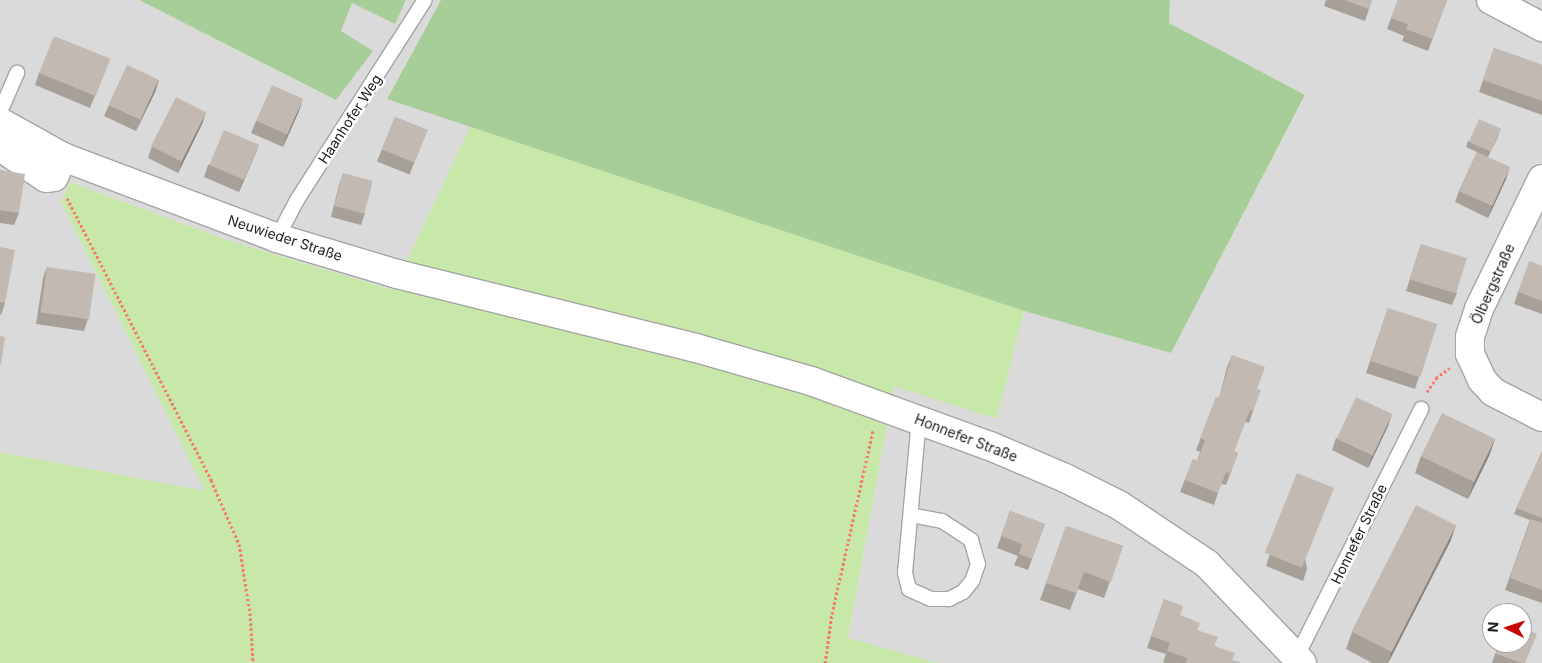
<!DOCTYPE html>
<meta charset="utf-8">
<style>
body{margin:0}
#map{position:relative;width:1542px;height:663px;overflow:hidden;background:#eeeae2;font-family:Inter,sans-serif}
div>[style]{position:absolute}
.residential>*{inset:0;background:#dbdada}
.grass>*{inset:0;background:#c7e8a9}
.forest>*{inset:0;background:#a7cd98}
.path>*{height:3px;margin-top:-1.5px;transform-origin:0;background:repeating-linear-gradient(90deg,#f7796a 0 2.5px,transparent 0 5px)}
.roads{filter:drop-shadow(1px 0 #a4a4a4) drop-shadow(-1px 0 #a4a4a4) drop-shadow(0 1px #a4a4a4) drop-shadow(0 -1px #a4a4a4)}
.service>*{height:14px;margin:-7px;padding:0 7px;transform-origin:7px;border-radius:7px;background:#fff}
.minor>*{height:28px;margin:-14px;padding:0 14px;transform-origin:14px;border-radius:14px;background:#fff}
.wall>*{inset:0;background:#a7a099;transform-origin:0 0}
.shaded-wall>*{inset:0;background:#88827d}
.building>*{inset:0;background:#c2bab2;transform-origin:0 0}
span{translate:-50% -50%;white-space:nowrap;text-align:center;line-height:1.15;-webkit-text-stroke:5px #fff;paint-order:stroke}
.street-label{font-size:14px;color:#1d1d1d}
.north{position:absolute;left:1482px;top:603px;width:50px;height:50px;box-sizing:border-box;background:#fff;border:1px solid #a5a5a5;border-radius:50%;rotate:274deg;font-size:14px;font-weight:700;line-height:20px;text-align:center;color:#1d1d1d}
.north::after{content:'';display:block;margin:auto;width:18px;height:22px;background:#c60404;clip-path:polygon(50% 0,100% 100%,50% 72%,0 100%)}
</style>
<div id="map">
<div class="residential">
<i style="clip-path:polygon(0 0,139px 0,336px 100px,341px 31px,352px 3px,395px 24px,406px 0,441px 0,387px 98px,471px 125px,393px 290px,227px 240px,69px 182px,61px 202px,206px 492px,0 452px)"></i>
<i style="clip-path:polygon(evenodd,1170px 0,1542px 0,1542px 663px,937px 663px,848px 639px,894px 385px,997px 418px,1024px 311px,1171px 353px,1305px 96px,1169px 23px,1170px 0,1492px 613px,1522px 613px,1522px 643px,1492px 643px,1492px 613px)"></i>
</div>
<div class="grass">
<i style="clip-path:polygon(471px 125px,1024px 311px,997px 419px,894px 386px,848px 638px,937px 663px,0 663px,0 452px,205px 491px,61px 202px,69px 182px,227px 240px,393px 290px)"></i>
</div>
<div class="forest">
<i style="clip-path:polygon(139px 0,406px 0,395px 24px,352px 3px,341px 31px,373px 51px,336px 100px)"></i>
<i style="clip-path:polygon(441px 0,1170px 0,1169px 23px,1305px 95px,1171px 353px,1024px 311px,387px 99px)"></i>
</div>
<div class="path">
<i style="left:67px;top:198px;width:317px;rotate:62.9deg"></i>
<i style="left:211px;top:480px;width:70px;rotate:66.4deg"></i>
<i style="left:239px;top:544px;width:70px;rotate:80.9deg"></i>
<i style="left:250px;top:613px;width:50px;rotate:86.6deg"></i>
<i style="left:1427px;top:392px;width:17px;rotate:-57deg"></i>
<i style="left:1436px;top:378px;width:17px;rotate:-36deg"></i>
<i style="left:825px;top:663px;width:49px;rotate:-81.9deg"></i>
<i style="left:832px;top:614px;width:188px;rotate:-77.4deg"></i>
</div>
<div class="roads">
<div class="service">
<i style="left:0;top:112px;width:43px;rotate:-66.4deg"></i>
<i style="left:277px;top:238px;width:43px;rotate:-62.2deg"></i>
<i style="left:297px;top:200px;width:237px;rotate:-57.4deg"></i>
<i style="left:911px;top:515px;width:32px;rotate:11deg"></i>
<i style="left:942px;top:521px;width:35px;rotate:33deg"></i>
<i style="left:971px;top:540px;width:25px;rotate:74deg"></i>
<i style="left:978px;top:564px;width:18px;rotate:109deg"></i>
<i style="left:972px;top:581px;width:14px;rotate:129deg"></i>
<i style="left:963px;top:592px;width:16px;rotate:153deg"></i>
<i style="left:949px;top:599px;width:18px;rotate:180deg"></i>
<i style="left:931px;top:599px;width:24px;rotate:-156deg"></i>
<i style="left:909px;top:589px;width:16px;rotate:-104deg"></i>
<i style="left:905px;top:573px;width:155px;rotate:-84.8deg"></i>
<i style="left:1296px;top:658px;width:279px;rotate:-63.3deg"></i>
</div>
<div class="minor">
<i style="left:1491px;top:0;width:58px;rotate:27.9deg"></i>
<i style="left:0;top:122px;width:72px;rotate:29.1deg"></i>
<i style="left:63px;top:157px;width:229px;rotate:20.7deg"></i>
<i style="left:277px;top:238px;width:125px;rotate:16.7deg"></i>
<i style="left:397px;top:274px;width:308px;rotate:13.9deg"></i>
<i style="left:696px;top:348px;width:120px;rotate:16deg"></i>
<i style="left:811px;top:381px;width:190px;rotate:20deg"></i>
<i style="left:990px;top:446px;width:82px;rotate:23.1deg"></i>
<i style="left:1065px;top:478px;width:60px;rotate:26.6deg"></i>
<i style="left:1119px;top:505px;width:106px;rotate:33.8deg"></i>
<i style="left:1207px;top:564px;width:137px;rotate:46.2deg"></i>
<i style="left:0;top:147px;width:55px;rotate:34deg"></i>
<i style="left:46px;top:178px;width:8px;rotate:-7deg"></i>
<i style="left:54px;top:177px;width:22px;rotate:-66deg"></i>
<i style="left:1542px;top:179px;width:144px;rotate:115.9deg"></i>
<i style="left:1479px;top:309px;width:29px;rotate:108deg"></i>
<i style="left:1470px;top:337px;width:17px;rotate:90deg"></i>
<i style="left:1470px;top:354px;width:29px;rotate:65deg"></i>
<i style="left:1482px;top:380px;width:16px;rotate:47deg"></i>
<i style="left:1493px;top:392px;width:55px;rotate:27deg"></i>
</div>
</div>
<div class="wall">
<i style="clip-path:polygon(1326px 0,1372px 0,1365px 21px,1324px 6px)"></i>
<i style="clip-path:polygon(1398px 0,1447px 0,1428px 51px,1402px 41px,1404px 36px,1387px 29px)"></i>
<i style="clip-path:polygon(1494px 48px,1542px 65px,1542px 115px,1479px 92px)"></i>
<i style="clip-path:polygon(105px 71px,90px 108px,35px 85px,39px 73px)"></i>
<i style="clip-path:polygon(159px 80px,155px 92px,136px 131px,104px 116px,109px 105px)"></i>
<i style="clip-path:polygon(299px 111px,283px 147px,251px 133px,256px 121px)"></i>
<i style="clip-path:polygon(206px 112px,202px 124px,178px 173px,148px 158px,152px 146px)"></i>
<i style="left:395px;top:117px;width:35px;height:48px;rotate:22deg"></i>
<i style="clip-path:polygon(1499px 135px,1488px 157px,1506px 179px,1488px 218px,1455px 202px,1459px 191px,1477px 152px,1466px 147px,1468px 141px)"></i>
<i style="clip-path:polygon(259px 145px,254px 157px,239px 192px,204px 177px,208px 165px)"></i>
<i style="clip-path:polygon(0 170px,19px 213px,14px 225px,0 223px)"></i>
<i style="clip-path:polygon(343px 173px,365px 213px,361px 225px,331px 217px,339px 185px)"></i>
<i style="clip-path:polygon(1421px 244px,1457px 293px,1452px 305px,1406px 291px)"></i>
<i style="clip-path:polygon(0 247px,5px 303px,1px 315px,0 314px)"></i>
<i style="clip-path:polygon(1542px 266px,1542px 314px,1514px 304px,1518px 292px)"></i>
<i style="clip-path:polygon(47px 267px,88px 319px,84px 331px,36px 324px,43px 278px)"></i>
<i style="clip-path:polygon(1388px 308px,1419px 377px,1415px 389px,1366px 373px)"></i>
<i style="clip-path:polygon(1232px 355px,1257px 389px,1256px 402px,1249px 423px,1245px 422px,1234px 451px,1238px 453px,1226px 485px,1221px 484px,1214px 505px,1180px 492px,1193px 459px,1197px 461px,1200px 452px,1196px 450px,1216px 397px,1219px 398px,1227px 367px)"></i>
<i style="clip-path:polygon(1388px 426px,1368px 468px,1332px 450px,1336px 438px)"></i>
<i style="clip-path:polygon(1495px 439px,1489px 456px,1468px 499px,1415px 473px,1421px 456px)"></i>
<i style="clip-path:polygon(1542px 451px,1542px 603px,1505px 590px,1530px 520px,1514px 514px)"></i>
<i style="clip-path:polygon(1293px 485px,1307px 569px,1303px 581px,1266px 566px)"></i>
<i style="clip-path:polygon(1010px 511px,1045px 524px,1028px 570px,1014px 565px,1018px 556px,997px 548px)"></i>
<i style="clip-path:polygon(1456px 525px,1450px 542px,1388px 663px,1372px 663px,1346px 649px,1352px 632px)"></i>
<i style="clip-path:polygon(1066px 526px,1123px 546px,1104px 598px,1078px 589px,1070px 610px,1040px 600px)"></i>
<i style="clip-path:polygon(1164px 599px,1180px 615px,1215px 646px,1232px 660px,1241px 663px,1165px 663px,1163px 662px,1166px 654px,1147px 648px)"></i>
<i style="clip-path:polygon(1499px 643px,1526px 663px,1492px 663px)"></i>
</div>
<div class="shaded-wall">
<i style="clip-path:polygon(159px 80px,155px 92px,136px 131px,141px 120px)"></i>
<i style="clip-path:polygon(303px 99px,299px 111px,283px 147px,287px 135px)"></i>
<i style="clip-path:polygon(206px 112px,202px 124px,178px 173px,182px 161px)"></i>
<i style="clip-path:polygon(259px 145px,254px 157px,239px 192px,243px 181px)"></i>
<i style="clip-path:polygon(1510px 167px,1506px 179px,1488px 218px,1492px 206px)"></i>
<i style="clip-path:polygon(1392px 414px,1388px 426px,1368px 468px,1372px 456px)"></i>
<i style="clip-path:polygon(1495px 439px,1489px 456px,1468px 499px,1474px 482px)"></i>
<i style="clip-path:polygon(1456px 525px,1450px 542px,1388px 663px,1391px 653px)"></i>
</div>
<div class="building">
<i style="clip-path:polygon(1344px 0,1372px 0,1369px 9px)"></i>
<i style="clip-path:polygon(1398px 0,1447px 0,1432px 39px,1406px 29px,1408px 24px,1391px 18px)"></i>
<i style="left:54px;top:36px;width:61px;height:40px;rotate:22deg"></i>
<i style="clip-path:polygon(1494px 48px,1542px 65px,1542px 101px,1483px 80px)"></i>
<i style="left:127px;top:65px;width:35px;height:44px;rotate:25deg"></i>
<i style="left:272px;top:85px;width:34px;height:39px;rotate:24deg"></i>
<i style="left:176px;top:97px;width:34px;height:55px;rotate:27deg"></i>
<i style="left:395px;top:117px;width:35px;height:35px;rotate:22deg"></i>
<i style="left:1479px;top:119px;width:24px;height:25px;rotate:24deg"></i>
<i style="left:224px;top:130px;width:38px;height:38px;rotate:23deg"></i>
<i style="left:1477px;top:152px;width:36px;height:43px;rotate:24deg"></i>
<i style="clip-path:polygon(0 170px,25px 174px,19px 213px,0 210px)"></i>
<i style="left:343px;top:173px;width:31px;height:34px;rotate:15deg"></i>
<i style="left:1421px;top:244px;width:48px;height:37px;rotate:17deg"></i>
<i style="clip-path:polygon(0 247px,15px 250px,5px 303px,0 302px)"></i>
<i style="clip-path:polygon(1529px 261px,1542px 266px,1542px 301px,1518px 292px)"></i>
<i style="left:47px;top:267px;width:49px;height:46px;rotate:8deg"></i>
<i style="left:1388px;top:308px;width:52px;height:56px;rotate:18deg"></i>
<i style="clip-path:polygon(0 336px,5px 337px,1px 365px,0 365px)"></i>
<i style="clip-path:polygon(1232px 355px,1265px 367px,1257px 389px,1261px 390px,1253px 411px,1250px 410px,1234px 451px,1238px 453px,1230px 474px,1226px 472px,1218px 493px,1185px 480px,1193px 459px,1197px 461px,1205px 440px,1200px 438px,1216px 397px,1219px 398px)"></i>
<i style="left:1356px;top:397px;width:40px;height:46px;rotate:25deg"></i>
<i style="left:1442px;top:413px;width:59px;height:48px;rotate:26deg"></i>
<i style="clip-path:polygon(1542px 451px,1542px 518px,1516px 508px)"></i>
<i style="left:1297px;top:473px;width:40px;height:86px;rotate:22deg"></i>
<i style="left:1416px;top:505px;width:45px;height:142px;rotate:27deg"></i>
<i style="clip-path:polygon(1010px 511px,1045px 524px,1032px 559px,1019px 554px,1022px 544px,1001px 536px)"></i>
<i style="clip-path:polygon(1531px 519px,1542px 523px,1542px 590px,1510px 578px)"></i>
<i style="clip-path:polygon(1066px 526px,1123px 546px,1111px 582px,1084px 572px,1076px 593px,1046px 583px)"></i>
<i style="clip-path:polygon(1164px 599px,1183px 606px,1180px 615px,1200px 623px,1197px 630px,1218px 637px,1214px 646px,1235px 653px,1232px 660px,1241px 663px,1186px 663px,1187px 658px,1167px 651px,1170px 643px,1151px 636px)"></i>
<i style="clip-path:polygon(1522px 628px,1537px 634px,1525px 663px,1522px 663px,1496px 654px,1499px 643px,1522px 643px)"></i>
</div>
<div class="street-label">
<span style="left:350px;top:119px;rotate:-57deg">Haanhofer Weg</span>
<span style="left:285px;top:238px;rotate:18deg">Neuwieder Straße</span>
<span style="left:1493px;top:284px;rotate:-66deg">Ölbergstraße</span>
<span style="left:966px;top:438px;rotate:21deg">Honnefer Straße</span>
<span style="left:1359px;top:534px;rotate:-64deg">Honnefer Straße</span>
</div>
<div class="north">N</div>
</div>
